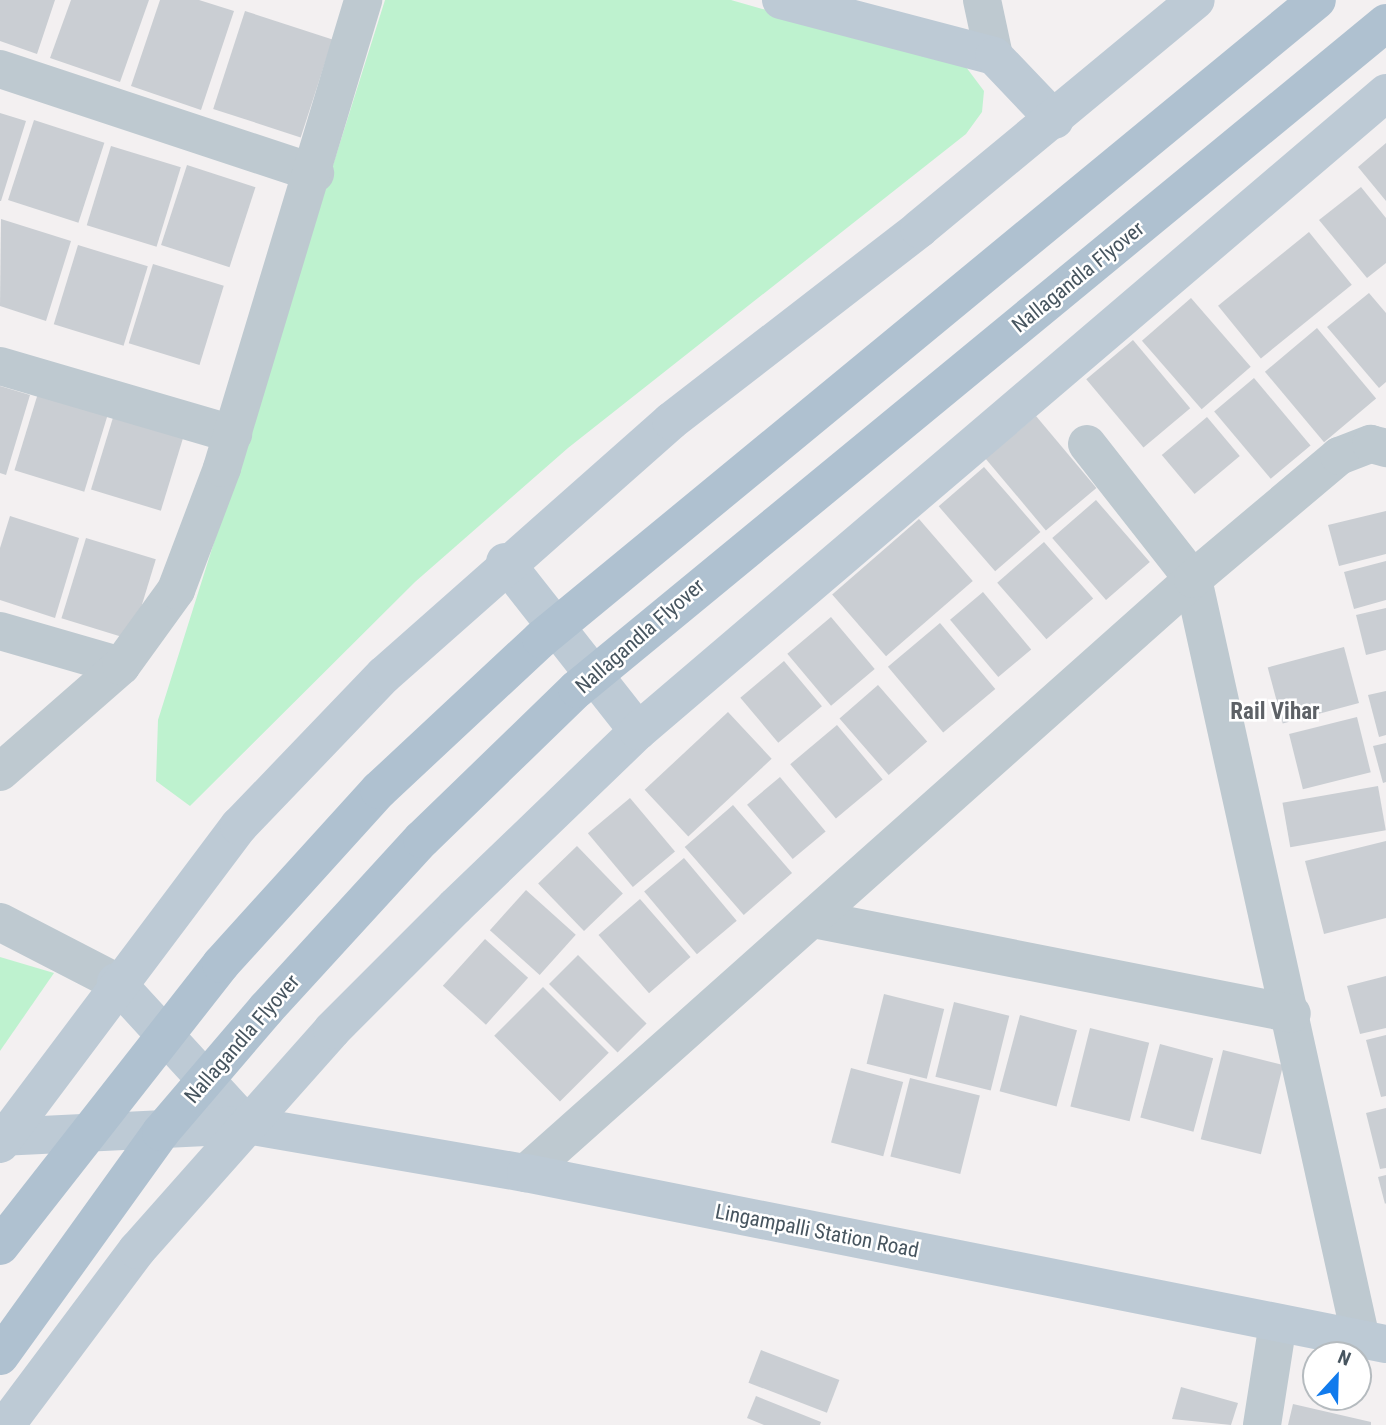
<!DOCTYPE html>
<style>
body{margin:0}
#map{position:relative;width:1386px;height:1425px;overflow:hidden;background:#f3f0f1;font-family:"Roboto Condensed",sans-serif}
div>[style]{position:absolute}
.green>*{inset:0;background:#bef2cf}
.building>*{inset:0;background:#caced3;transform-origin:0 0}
.street>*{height:38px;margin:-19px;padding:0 19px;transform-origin:19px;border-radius:19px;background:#bec9d0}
.secondary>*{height:38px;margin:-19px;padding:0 19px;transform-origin:19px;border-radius:19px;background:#bdcad5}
.primary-bridge>*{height:38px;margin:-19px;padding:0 19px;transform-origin:19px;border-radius:19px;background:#afc1d0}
span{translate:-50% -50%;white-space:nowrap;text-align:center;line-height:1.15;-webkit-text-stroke:5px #fff;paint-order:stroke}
.street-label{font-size:21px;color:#47555f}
.neighbourhood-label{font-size:23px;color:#5d6166;font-weight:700}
.north{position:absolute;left:1302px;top:1341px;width:70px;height:70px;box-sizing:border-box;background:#fff;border:2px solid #b5bbbf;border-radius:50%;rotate:22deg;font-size:19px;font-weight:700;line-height:28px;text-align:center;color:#47555f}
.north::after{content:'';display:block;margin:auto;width:24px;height:32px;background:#117bed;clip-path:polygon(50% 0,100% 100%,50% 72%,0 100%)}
</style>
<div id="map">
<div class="green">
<i style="clip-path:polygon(385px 0,731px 0,966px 67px,984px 91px,982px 112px,966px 134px,568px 448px,415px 582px,190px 806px,156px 781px,158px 720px)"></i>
<i style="clip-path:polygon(0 957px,54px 973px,0 1051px)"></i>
</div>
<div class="building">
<i style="clip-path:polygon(0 0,55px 0,37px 54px,0 41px)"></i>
<i style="clip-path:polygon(71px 0,149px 0,120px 82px,50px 58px)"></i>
<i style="clip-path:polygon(160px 0,199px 0,234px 11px,201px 110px,131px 86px)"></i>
<i style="left:245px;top:11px;width:92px;height:103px;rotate:18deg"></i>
<i style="clip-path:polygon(0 113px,26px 121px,1px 201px,0 201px)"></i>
<i style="left:34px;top:120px;width:74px;height:84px;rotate:18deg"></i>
<i style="clip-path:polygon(1386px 143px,1386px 201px,1358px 167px)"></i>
<i style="left:111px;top:146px;width:73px;height:83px;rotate:17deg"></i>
<i style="left:187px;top:165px;width:72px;height:84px;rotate:18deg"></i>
<i style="clip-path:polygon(1361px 187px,1386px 218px,1386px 263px,1367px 278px,1319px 220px)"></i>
<i style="clip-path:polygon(1px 219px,71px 241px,46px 321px,0 306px)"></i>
<i style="left:1309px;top:232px;width:68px;height:117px;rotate:51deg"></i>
<i style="left:78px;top:245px;width:73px;height:83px;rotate:17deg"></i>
<i style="left:153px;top:264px;width:74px;height:83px;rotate:17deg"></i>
<i style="clip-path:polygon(1369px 293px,1386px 313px,1386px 382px,1379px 388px,1327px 327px)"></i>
<i style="left:1191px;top:298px;width:91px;height:65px;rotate:49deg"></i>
<i style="left:1317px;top:328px;width:92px;height:68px;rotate:50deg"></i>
<i style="left:1133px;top:340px;width:89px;height:61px;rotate:50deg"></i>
<i style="left:1254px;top:378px;width:88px;height:52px;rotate:50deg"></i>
<i style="clip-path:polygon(0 386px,30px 395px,6px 475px,0 473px)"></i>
<i style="left:39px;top:390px;width:73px;height:84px;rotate:17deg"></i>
<i style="left:115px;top:411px;width:73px;height:82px;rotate:17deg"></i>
<i style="left:1036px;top:416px;width:94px;height:66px;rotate:50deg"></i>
<i style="left:1207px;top:417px;width:51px;height:59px;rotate:50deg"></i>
<i style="left:984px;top:467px;width:86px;height:60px;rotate:49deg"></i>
<i style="left:1096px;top:500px;width:82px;height:58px;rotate:49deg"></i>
<i style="clip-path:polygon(1386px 511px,1386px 554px,1339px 566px,1328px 525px)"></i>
<i style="clip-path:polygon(10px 516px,79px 538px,55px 618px,0 600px,0 548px)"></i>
<i style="left:919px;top:519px;width:82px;height:115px;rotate:49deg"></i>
<i style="left:86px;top:538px;width:73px;height:84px;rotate:17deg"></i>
<i style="left:1044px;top:542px;width:75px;height:62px;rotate:49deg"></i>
<i style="clip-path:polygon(1386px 561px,1386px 600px,1354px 609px,1344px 572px)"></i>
<i style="left:983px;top:592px;width:75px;height:43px;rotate:50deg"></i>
<i style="clip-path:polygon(1386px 608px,1386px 650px,1366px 655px,1356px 615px)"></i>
<i style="left:831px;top:617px;width:68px;height:57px;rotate:50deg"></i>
<i style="left:940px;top:623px;width:86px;height:68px;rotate:50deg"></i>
<i style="left:1344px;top:647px;width:58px;height:79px;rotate:75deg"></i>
<i style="left:784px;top:661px;width:59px;height:57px;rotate:50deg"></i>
<i style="left:878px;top:685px;width:75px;height:51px;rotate:49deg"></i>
<i style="clip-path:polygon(1386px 691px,1386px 735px,1379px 737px,1368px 695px)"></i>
<i style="left:728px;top:712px;width:64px;height:114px;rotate:47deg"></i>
<i style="left:1357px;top:717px;width:57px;height:70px;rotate:76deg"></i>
<i style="left:837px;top:725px;width:71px;height:61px;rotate:50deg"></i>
<i style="clip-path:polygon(1386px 743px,1386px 782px,1383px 783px,1373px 746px)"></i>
<i style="left:780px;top:777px;width:71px;height:43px;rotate:50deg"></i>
<i style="left:1378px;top:786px;width:45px;height:97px;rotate:80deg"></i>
<i style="left:630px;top:798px;width:70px;height:55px;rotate:50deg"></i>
<i style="left:733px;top:805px;width:90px;height:64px;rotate:49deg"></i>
<i style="clip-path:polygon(1386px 841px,1386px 918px,1324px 934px,1305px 861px)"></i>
<i style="left:577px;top:846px;width:66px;height:54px;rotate:46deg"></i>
<i style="left:684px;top:858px;width:82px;height:52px;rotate:50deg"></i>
<i style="left:526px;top:890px;width:67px;height:54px;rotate:42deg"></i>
<i style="left:640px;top:899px;width:77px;height:55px;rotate:49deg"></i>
<i style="left:485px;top:939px;width:58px;height:63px;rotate:42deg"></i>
<i style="left:578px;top:955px;width:97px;height:41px;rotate:45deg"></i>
<i style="clip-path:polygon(1386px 976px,1386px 1028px,1360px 1034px,1347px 986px)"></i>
<i style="left:543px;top:987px;width:93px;height:69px;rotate:45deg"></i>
<i style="left:884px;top:994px;width:62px;height:72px;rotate:14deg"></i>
<i style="left:954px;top:1002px;width:57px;height:77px;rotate:14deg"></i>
<i style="left:1020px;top:1015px;width:59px;height:79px;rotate:15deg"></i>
<i style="left:1090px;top:1028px;width:61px;height:81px;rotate:14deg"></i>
<i style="clip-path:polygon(1386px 1035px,1386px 1096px,1381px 1097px,1366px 1040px)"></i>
<i style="left:1160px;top:1044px;width:55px;height:76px;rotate:15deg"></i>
<i style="left:1223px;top:1050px;width:62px;height:92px;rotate:14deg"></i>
<i style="left:851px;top:1068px;width:54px;height:77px;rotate:15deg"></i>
<i style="left:910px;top:1078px;width:72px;height:81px;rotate:14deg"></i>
<i style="clip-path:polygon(1386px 1108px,1386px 1168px,1380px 1169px,1366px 1113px)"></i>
<i style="clip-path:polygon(1386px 1175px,1386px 1203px,1385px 1204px,1378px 1177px)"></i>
<i style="left:761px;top:1350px;width:84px;height:35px;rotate:21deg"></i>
<i style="clip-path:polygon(1181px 1387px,1238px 1403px,1231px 1425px,1172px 1419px)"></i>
<i style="clip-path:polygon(756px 1396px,821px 1422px,820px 1425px,764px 1425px,747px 1418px)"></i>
<i style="clip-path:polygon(1293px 1404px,1371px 1422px,1371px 1425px,1288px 1425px)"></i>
</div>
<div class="street">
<i style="left:982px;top:0;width:57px;rotate:77.9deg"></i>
<i style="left:0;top:69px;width:332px;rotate:18.3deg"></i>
<i style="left:0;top:366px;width:243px;rotate:16.3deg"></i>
<i style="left:1087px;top:444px;width:172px;rotate:51.9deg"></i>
<i style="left:1193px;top:579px;width:778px;rotate:77.54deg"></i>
<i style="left:0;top:631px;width:126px;rotate:16.1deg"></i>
<i style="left:0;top:772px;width:161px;rotate:-41.2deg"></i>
<i style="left:121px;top:666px;width:94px;rotate:-54.1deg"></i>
<i style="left:176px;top:590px;width:130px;rotate:-69.3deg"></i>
<i style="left:222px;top:468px;width:489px;rotate:-73.2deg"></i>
<i style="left:814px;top:919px;width:487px;rotate:11.2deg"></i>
<i style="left:0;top:922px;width:131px;rotate:27.3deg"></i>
<i style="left:526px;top:1173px;width:893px;rotate:-41.69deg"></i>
<i style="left:1193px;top:579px;width:191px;rotate:-40.1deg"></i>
<i style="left:1339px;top:456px;width:34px;rotate:-21deg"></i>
<i style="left:1371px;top:444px;width:16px;rotate:15deg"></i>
<i style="left:1262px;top:1425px;width:103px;rotate:-81.1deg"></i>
</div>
<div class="secondary">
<i style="left:781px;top:0;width:220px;rotate:14.7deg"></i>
<i style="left:994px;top:56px;width:88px;rotate:46.4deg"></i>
<i style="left:505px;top:562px;width:215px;rotate:51.8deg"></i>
<i style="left:116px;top:982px;width:194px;rotate:47.5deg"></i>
<i style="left:0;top:1137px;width:247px;rotate:-2.8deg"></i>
<i style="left:247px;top:1125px;width:283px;rotate:9.8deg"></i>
<i style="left:526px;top:1173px;width:877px;rotate:11.25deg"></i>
<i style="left:0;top:1144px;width:398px;rotate:-53.1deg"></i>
<i style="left:239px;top:826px;width:209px;rotate:-46.2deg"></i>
<i style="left:384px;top:675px;width:383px;rotate:-41.5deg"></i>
<i style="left:671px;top:421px;width:314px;rotate:-37.7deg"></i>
<i style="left:919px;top:229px;width:359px;rotate:-39.6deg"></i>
<i style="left:6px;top:1425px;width:219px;rotate:-53.2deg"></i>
<i style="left:137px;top:1250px;width:294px;rotate:-48.4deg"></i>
<i style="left:332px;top:1030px;width:174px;rotate:-45deg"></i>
<i style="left:455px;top:907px;width:254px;rotate:-43.9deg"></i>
<i style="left:638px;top:731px;width:983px;rotate:-40.46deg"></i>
</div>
<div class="primary-bridge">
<i style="left:0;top:1246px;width:358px;rotate:-51.9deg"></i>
<i style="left:221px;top:964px;width:235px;rotate:-47.8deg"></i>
<i style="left:379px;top:790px;width:221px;rotate:-43deg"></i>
<i style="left:541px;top:639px;width:1005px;rotate:-39.47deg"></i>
<i style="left:0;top:1356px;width:276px;rotate:-54.3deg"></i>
<i style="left:161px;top:1132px;width:162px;rotate:-49.5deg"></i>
<i style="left:266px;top:1009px;width:231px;rotate:-47.5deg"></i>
<i style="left:422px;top:839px;width:216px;rotate:-44.1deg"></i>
<i style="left:577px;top:689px;width:1048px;rotate:-39.46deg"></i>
</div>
<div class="street-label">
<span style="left:1078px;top:277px;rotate:-39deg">Nallagandla Flyover</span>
<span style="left:640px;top:636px;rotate:-41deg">Nallagandla Flyover</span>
<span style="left:242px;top:1039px;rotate:-49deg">Nallagandla Flyover</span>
<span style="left:817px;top:1231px;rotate:11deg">Lingampalli Station Road</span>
</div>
<div class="neighbourhood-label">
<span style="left:1275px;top:712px">Rail Vihar</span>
</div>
<div class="north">N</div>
</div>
